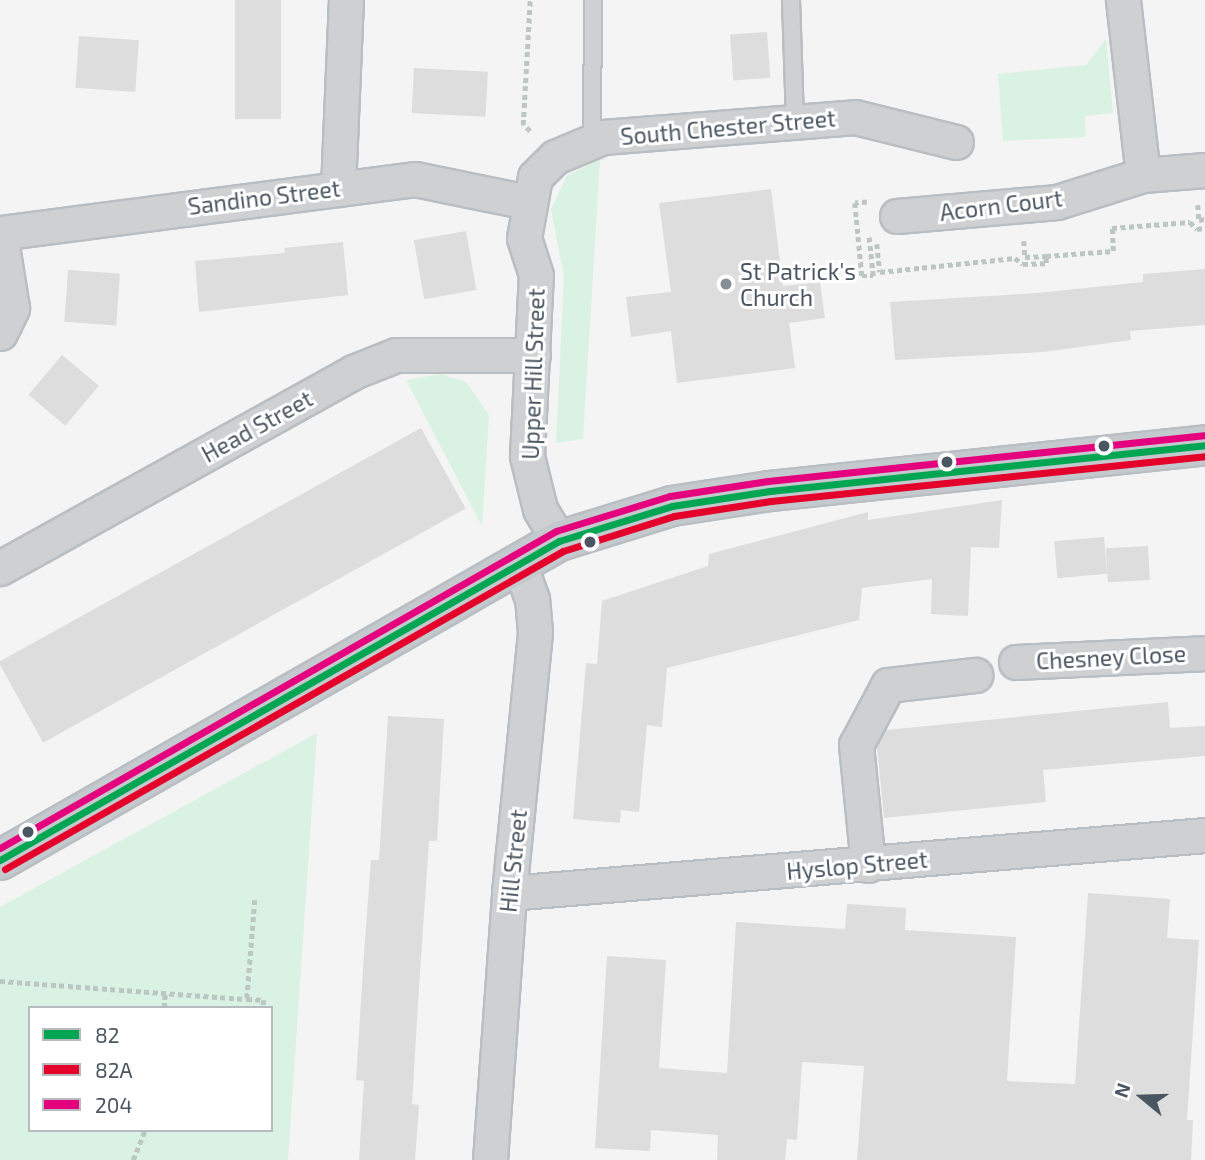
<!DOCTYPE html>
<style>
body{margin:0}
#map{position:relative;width:1205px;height:1160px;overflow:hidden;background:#f4f4f4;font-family:"Exo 2",sans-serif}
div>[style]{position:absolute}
.green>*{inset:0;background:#d9f2e3}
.building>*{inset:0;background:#ddddde;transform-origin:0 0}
.path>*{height:4.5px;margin-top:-2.25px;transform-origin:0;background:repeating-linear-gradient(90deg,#bcc7c4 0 5px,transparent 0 8.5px)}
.roads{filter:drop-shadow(2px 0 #b9bec3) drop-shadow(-2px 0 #b9bec3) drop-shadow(0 2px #b9bec3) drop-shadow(0 -2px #b9bec3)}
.service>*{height:16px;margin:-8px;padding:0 8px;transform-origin:8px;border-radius:8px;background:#ced0d2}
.minor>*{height:33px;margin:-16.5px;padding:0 16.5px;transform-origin:16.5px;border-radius:16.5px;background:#ced0d2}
.trunk>*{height:38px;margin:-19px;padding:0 19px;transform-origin:19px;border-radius:19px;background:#c4c9cd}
.bus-1>*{height:7px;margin:-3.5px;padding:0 3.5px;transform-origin:3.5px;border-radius:3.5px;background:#00a651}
.bus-2>*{height:7px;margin:-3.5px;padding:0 3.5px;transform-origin:3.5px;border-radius:3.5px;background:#e4002b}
.bus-3>*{height:7px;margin:-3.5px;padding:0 3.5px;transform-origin:3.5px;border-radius:3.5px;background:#e5007d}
.dots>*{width:19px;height:19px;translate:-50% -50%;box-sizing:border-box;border:4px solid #fff;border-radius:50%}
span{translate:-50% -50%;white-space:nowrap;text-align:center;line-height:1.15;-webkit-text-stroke:6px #fff;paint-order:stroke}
.street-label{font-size:23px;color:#4a5661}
.poi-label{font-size:23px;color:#4a5661}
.left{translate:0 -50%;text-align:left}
.legend{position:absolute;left:28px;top:1006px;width:245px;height:126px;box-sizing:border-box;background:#fff;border:2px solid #b7bbc0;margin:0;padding:9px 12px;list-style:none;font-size:21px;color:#4a5661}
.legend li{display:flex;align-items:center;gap:14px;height:35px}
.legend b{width:35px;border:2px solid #b7bbc0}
.north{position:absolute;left:1107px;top:1062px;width:70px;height:70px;-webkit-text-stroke:5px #fff;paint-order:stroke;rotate:289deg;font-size:19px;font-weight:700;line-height:28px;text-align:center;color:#4a5661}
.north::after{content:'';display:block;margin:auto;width:24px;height:32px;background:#4a5661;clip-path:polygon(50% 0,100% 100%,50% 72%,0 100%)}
</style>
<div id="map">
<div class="green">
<i style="clip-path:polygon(1106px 39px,1113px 113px,1085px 116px,1086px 137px,1003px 141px,998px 74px,1086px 65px)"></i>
<i style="clip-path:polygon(600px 159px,583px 439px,556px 443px,564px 277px,551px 209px,567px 176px)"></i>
<i style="clip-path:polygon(441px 374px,466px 382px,489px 415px,482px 526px,406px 380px)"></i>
<i style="clip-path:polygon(evenodd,317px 733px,288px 1160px,0 1160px,0 907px,317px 733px,30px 1008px,271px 1008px,271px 1130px,30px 1130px,30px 1008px)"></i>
</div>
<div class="building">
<i style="left:235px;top:0;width:46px;height:119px"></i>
<i style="left:767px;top:32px;width:46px;height:37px;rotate:86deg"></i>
<i style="left:79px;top:36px;width:60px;height:52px;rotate:4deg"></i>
<i style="left:414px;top:68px;width:74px;height:45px;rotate:3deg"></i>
<i style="clip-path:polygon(771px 189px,783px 286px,820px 282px,825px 318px,789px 323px,795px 368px,677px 383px,671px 331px,631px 337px,626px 297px,671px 292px,659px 203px)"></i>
<i style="left:466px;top:231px;width:60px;height:53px;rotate:80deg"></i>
<i style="clip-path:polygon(343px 242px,348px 295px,199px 312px,195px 261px,285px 253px,284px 248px)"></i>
<i style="clip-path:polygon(1205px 269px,1205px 325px,1130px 331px,1131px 340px,1043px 352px,895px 360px,890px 302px,1037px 293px,1143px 282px,1143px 274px)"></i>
<i style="left:68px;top:270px;width:52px;height:52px;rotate:4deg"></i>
<i style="left:62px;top:355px;width:48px;height:52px;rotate:40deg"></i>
<i style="left:421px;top:428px;width:92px;height:483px;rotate:61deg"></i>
<i style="clip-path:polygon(1002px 500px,999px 548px,971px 547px,968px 616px,931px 614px,932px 579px,862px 588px,859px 620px,667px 668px,662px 727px,647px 725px,639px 812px,621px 810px,620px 823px,573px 819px,586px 663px,597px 664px,602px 601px,708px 566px,709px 554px,868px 512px,868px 520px)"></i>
<i style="left:1104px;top:537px;width:37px;height:50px;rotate:85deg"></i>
<i style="left:1148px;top:546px;width:34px;height:42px;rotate:87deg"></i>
<i style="clip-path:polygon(1168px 702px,1170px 728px,1205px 726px,1205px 756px,1043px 770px,1046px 802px,884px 818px,877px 746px,886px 730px)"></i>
<i style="clip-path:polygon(388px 716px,444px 719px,437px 841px,429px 841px,419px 987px,412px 1104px,419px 1105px,415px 1160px,359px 1160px,364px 1081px,356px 1080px,364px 954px,371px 860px,379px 860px)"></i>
<i style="clip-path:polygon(1088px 893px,1170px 899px,1167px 938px,1199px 940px,1187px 1120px,1193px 1120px,1191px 1160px,857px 1160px,864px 1066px,802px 1062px,797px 1140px,787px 1139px,785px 1160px,717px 1160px,718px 1135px,651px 1130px,650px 1151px,595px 1148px,607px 956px,666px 960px,659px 1068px,727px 1073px,736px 922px,845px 929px,847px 904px,906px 908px,905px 930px,1016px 937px,1007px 1081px,1075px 1084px)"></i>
</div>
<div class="path">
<i style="left:530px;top:131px;width:9px;rotate:-139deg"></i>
<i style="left:523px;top:125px;width:125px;rotate:-86.8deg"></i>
<i style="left:867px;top:202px;width:12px;rotate:175deg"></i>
<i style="left:855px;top:203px;width:73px;rotate:84.5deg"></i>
<i style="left:862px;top:276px;width:11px"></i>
<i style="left:873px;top:276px;width:39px;rotate:-96deg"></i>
<i style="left:1198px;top:205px;width:15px;rotate:86deg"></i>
<i style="left:1199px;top:220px;width:6px;rotate:-9deg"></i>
<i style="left:1024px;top:241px;width:16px;rotate:86deg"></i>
<i style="left:1025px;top:257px;width:21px;rotate:-3deg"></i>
<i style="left:877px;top:244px;width:28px;rotate:84deg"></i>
<i style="left:880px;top:272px;width:136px;rotate:-5.9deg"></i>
<i style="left:1015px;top:258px;width:10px;rotate:37deg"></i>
<i style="left:1023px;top:264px;width:23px;rotate:-2deg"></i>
<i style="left:1046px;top:263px;width:7px;rotate:-90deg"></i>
<i style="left:1046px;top:256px;width:67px;rotate:-4.3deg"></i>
<i style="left:1113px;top:251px;width:23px;rotate:-92deg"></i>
<i style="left:1112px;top:228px;width:78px;rotate:-4.4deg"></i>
<i style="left:1190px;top:222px;width:10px;rotate:45deg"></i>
<i style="left:1197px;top:229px;width:8px;rotate:-7deg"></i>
<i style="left:255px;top:900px;width:99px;rotate:94.6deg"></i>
<i style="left:247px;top:999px;width:17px;rotate:3deg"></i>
<i style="left:264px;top:1000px;width:8px;rotate:97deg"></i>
<i style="left:0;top:981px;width:248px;rotate:4.2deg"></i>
<i style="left:164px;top:1008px;width:14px;rotate:-86deg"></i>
<i style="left:133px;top:1160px;width:32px;rotate:-68deg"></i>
</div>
<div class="roads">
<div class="service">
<i style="left:791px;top:0;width:121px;rotate:88.1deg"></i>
<i style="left:592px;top:141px;width:141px;rotate:-89.6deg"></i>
</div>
<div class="minor">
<i style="left:1123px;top:0;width:176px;rotate:83.5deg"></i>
<i style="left:338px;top:189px;width:189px;rotate:-87.6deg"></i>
<i style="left:897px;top:216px;width:161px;rotate:-5deg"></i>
<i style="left:1057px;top:202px;width:90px;rotate:-17.4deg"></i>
<i style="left:1143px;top:175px;width:62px;rotate:-4.6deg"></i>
<i style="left:0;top:233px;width:418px;rotate:-7.4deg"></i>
<i style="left:415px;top:179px;width:114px;rotate:11.6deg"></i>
<i style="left:0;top:333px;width:28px;rotate:-64deg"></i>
<i style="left:12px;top:308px;width:76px;rotate:-99.1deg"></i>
<i style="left:559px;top:541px;width:37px;rotate:-121deg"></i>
<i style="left:540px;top:509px;width:55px;rotate:-103.8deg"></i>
<i style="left:527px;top:456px;width:181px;rotate:-87.2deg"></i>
<i style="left:536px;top:275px;width:39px;rotate:-108deg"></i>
<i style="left:524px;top:238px;width:62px;rotate:-79.8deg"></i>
<i style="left:535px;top:177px;width:28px;rotate:-45deg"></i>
<i style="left:555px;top:157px;width:52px;rotate:-22.6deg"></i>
<i style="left:603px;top:137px;width:253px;rotate:-4.5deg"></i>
<i style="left:855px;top:117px;width:104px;rotate:13.9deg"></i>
<i style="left:0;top:568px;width:404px;rotate:-29deg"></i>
<i style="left:353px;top:372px;width:46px;rotate:-21.6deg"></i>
<i style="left:396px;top:355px;width:137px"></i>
<i style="left:1016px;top:662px;width:189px;rotate:-2.7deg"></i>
<i style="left:868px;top:865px;width:121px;rotate:-95.7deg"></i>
<i style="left:856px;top:745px;width:68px;rotate:-61.9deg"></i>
<i style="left:888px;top:685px;width:88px;rotate:-6.6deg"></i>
<i style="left:509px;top:893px;width:698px;rotate:-4.76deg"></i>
<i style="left:490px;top:1160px;width:268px;rotate:-85.9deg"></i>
<i style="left:509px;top:893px;width:262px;rotate:-84.3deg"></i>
<i style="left:535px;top:632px;width:33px;rotate:-95deg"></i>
<i style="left:532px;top:599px;width:37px;rotate:-110deg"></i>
</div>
<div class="trunk">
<i style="left:0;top:860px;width:644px;rotate:-29.71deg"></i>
<i style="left:559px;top:541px;width:118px;rotate:-17.2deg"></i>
<i style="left:672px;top:506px;width:99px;rotate:-8.7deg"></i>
<i style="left:770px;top:491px;width:437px;rotate:-6deg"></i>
</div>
</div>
<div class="bus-1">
<i style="left:0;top:860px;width:644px;rotate:-29.71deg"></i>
<i style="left:559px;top:541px;width:118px;rotate:-17.2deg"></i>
<i style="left:672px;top:506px;width:99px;rotate:-8.7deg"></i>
<i style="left:770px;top:491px;width:437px;rotate:-6deg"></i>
</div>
<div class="bus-2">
<i style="left:5px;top:869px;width:642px;rotate:-29.68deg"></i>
<i style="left:563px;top:551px;width:116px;rotate:-17.5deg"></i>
<i style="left:674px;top:516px;width:98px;rotate:-8.8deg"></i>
<i style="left:771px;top:501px;width:436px;rotate:-5.9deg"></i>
</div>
<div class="bus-3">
<i style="left:0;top:848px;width:640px;rotate:-29.69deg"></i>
<i style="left:556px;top:531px;width:119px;rotate:-17.1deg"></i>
<i style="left:670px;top:496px;width:99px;rotate:-8.7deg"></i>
<i style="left:768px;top:481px;width:438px;rotate:-6deg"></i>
</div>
<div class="dots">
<i style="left:726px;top:284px;background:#868d94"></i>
<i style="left:1104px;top:446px;background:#4a5661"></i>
<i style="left:947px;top:462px;background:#4a5661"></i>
<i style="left:590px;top:542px;background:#4a5661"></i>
<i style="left:28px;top:832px;background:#4a5661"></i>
</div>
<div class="street-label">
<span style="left:728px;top:127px;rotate:-5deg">South Chester Street</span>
<span style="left:264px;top:197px;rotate:-7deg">Sandino Street</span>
<span style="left:1001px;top:205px;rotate:-7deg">Acorn Court</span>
<span style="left:533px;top:374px;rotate:-88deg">Upper Hill Street</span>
<span style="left:257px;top:426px;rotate:-29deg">Head Street</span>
<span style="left:1111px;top:657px;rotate:-3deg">Chesney Close</span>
<span style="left:513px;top:861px;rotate:-84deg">Hill Street</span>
<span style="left:857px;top:865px;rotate:-5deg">Hyslop Street</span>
</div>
<div class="poi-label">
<span class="left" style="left:740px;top:284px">St Patrick's<br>Church</span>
</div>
<ul class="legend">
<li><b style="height:9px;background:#00a651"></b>82</li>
<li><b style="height:9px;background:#e4002b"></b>82A</li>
<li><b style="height:9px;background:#e5007d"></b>204</li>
</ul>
<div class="north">N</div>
</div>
